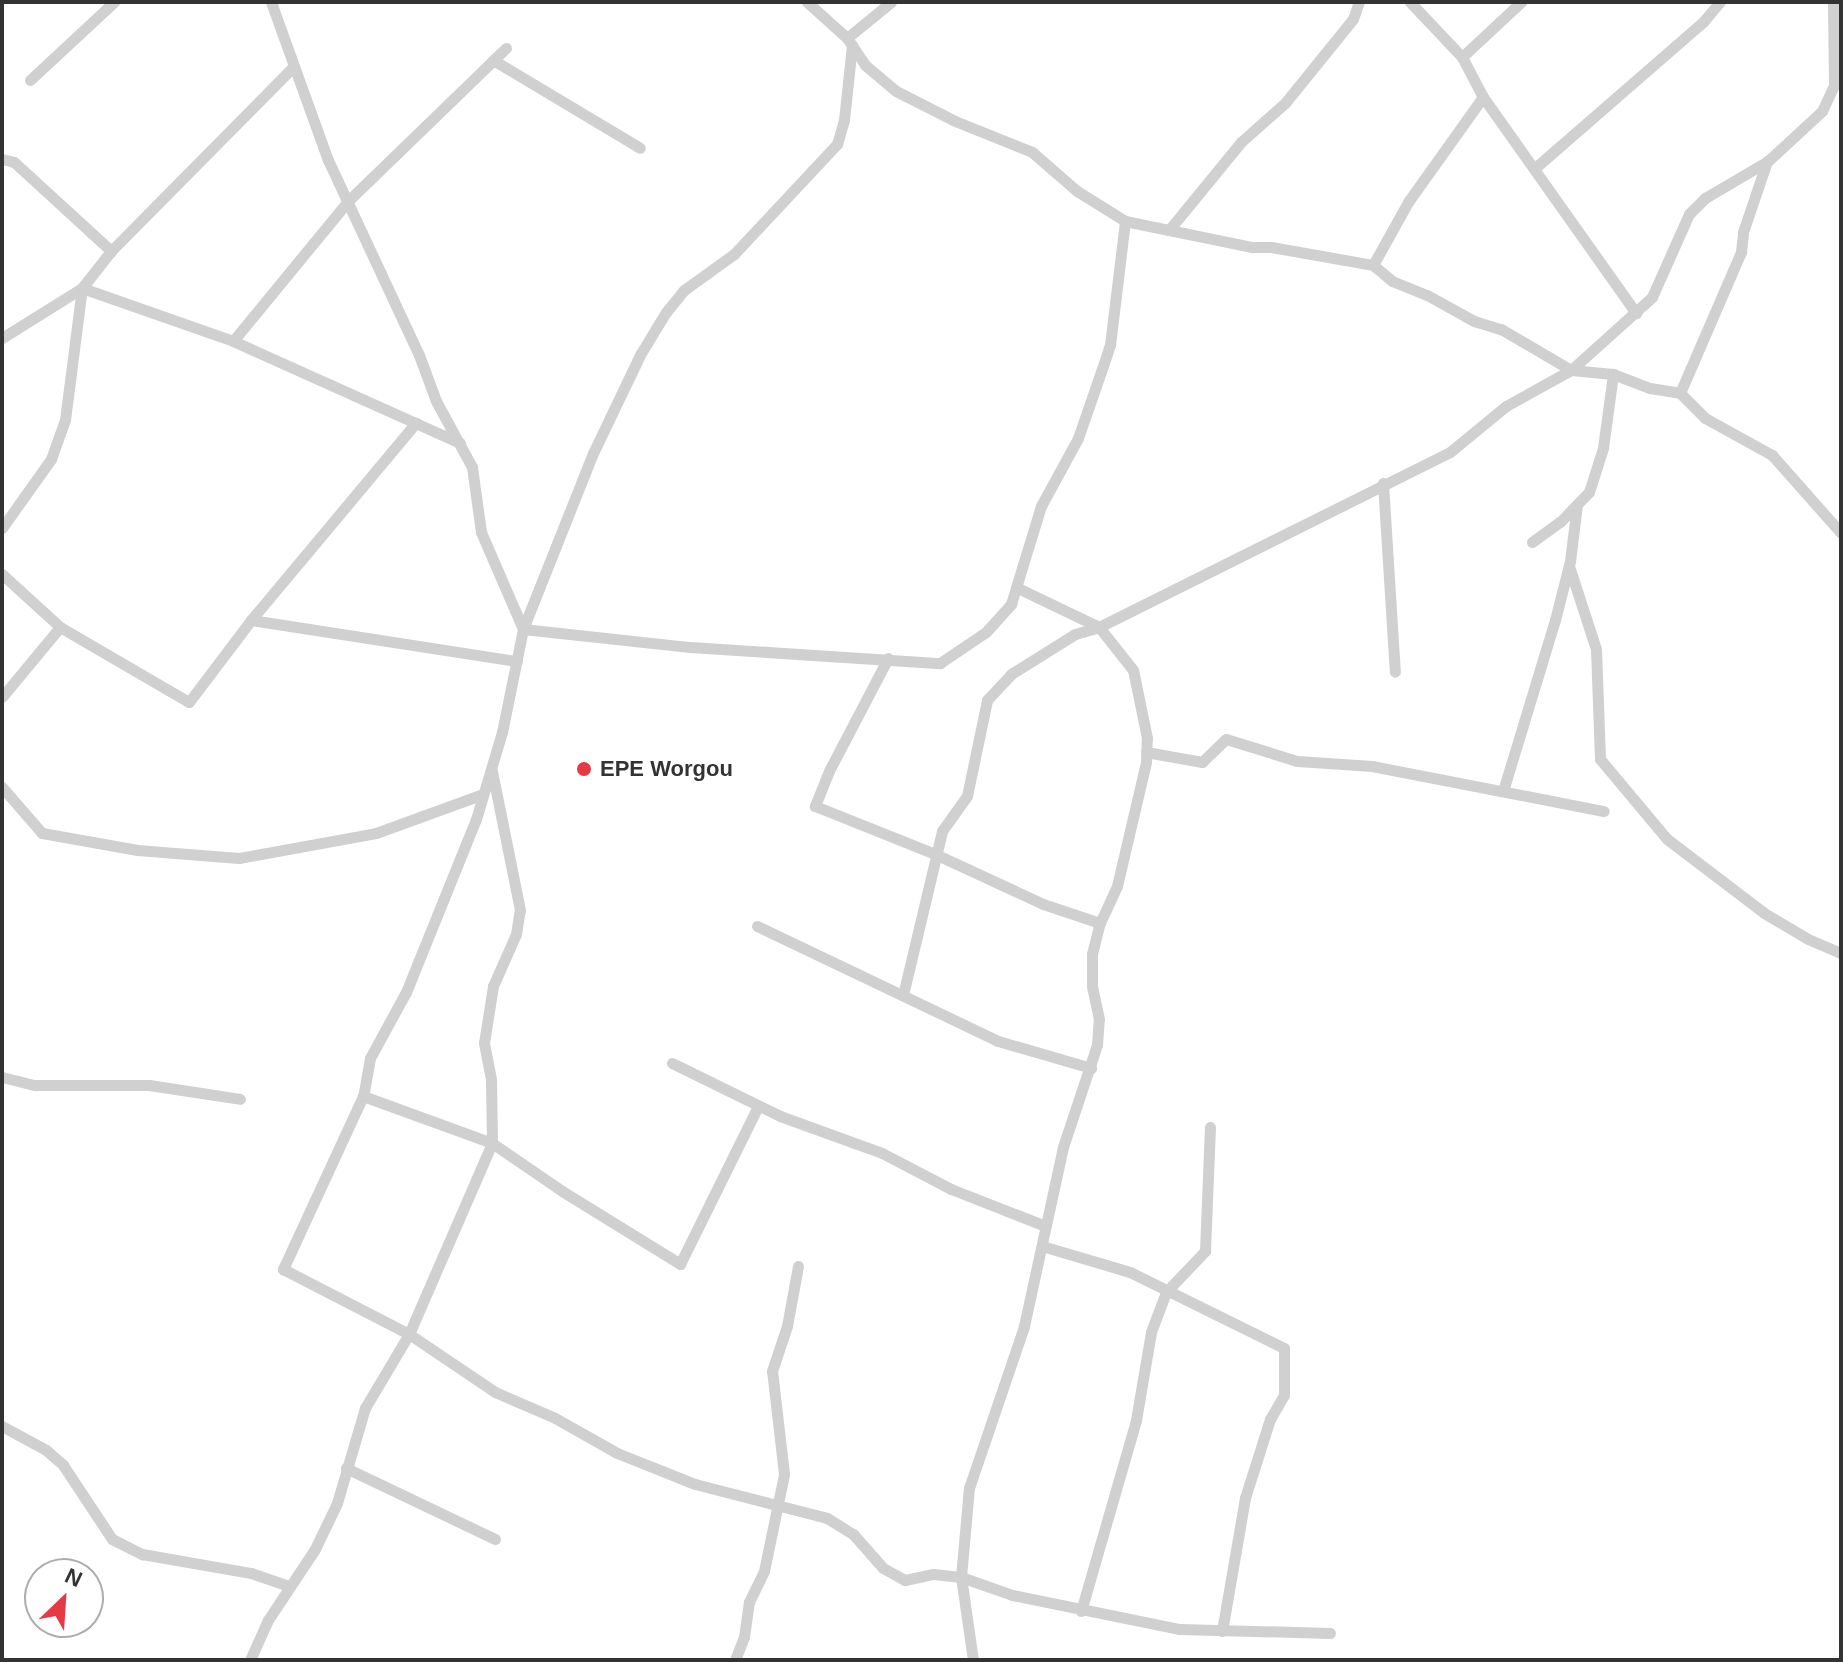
<!DOCTYPE html>
<style>
body{margin:0}
#map{position:relative;width:1843px;height:1662px;overflow:hidden;background:#fff;font-family:Helvetica,sans-serif}
div>[style]{position:absolute}
.minor>*{height:11px;margin:-5.5px;padding:0 5.5px;transform-origin:5.5px;border-radius:5.5px;background:#d0d0d0}
.dots>*{width:22px;height:22px;translate:-50% -50%;box-sizing:border-box;border:4px solid #fff;border-radius:50%}
span{translate:-50% -50%;white-space:nowrap;text-align:center;line-height:1.15;-webkit-text-stroke:8px #fff;paint-order:stroke}
.poi-label{font-size:22px;color:#333;font-weight:700}
.left{translate:0 -50%;text-align:left}
.frame{position:absolute;inset:0;border:4px solid #333;pointer-events:none}
.north{position:absolute;left:24px;top:1558px;width:80px;height:80px;box-sizing:border-box;background:#fff;border:2px solid #adadad;border-radius:50%;rotate:25deg;font-size:22px;font-weight:700;line-height:32px;text-align:center;color:#333}
.north::after{content:'';display:block;margin:auto;width:28px;height:36px;background:#e63946;clip-path:polygon(50% 0,100% 100%,50% 72%,0 100%)}
</style>
<div id="map">
<div class="minor">
<i style="left:271px;top:2px;width:168px;rotate:70.2deg"></i>
<i style="left:328px;top:160px;width:215px;rotate:65deg"></i>
<i style="left:419px;top:355px;width:49px;rotate:69.7deg"></i>
<i style="left:436px;top:401px;width:75px;rotate:61.4deg"></i>
<i style="left:472px;top:467px;width:66px;rotate:82.1deg"></i>
<i style="left:481px;top:532px;width:106px;rotate:66.6deg"></i>
<i style="left:807px;top:2px;width:54px;rotate:42deg"></i>
<i style="left:847px;top:38px;width:32px;rotate:56deg"></i>
<i style="left:865px;top:65px;width:40px;rotate:40deg"></i>
<i style="left:896px;top:91px;width:66px;rotate:27deg"></i>
<i style="left:955px;top:121px;width:83px;rotate:21.9deg"></i>
<i style="left:1032px;top:152px;width:60px;rotate:40.9deg"></i>
<i style="left:1077px;top:191px;width:57px;rotate:32deg"></i>
<i style="left:1125px;top:221px;width:130px;rotate:11.6deg"></i>
<i style="left:1252px;top:247px;width:19px"></i>
<i style="left:1271px;top:247px;width:104px;rotate:10deg"></i>
<i style="left:1373px;top:265px;width:25px;rotate:40deg"></i>
<i style="left:1392px;top:281px;width:38px;rotate:22deg"></i>
<i style="left:1427px;top:295px;width:54px;rotate:29deg"></i>
<i style="left:1474px;top:321px;width:28px;rotate:17deg"></i>
<i style="left:1501px;top:329px;width:81px;rotate:30.4deg"></i>
<i style="left:1571px;top:370px;width:42px;rotate:5.4deg"></i>
<i style="left:1613px;top:374px;width:40px;rotate:21deg"></i>
<i style="left:1650px;top:388px;width:30px;rotate:9deg"></i>
<i style="left:1680px;top:393px;width:35px;rotate:45deg"></i>
<i style="left:1705px;top:418px;width:77px;rotate:28.9deg"></i>
<i style="left:1772px;top:455px;width:104px;rotate:48.5deg"></i>
<i style="left:1410px;top:2px;width:76px;rotate:46.6deg"></i>
<i style="left:1462px;top:57px;width:45px;rotate:62.3deg"></i>
<i style="left:1483px;top:97px;width:265px;rotate:54.7deg"></i>
<i style="left:847px;top:38px;width:57px;rotate:-39.3deg"></i>
<i style="left:852px;top:45px;width:75px;rotate:96.1deg"></i>
<i style="left:844px;top:120px;width:25px;rotate:106deg"></i>
<i style="left:837px;top:144px;width:151px;rotate:133.1deg"></i>
<i style="left:734px;top:254px;width:62px;rotate:144.2deg"></i>
<i style="left:684px;top:290px;width:28px;rotate:129deg"></i>
<i style="left:666px;top:312px;width:50px;rotate:121.2deg"></i>
<i style="left:640px;top:355px;width:109px;rotate:115.6deg"></i>
<i style="left:593px;top:453px;width:189px;rotate:111.7deg"></i>
<i style="left:523px;top:629px;width:105px;rotate:101.5deg"></i>
<i style="left:502px;top:732px;width:91px;rotate:106.6deg"></i>
<i style="left:476px;top:819px;width:187px;rotate:112deg"></i>
<i style="left:406px;top:992px;width:75px;rotate:118.6deg"></i>
<i style="left:370px;top:1058px;width:39px;rotate:100deg"></i>
<i style="left:363px;top:1096px;width:191px;rotate:114.8deg"></i>
<i style="left:283px;top:1269px;width:142px;rotate:27.3deg"></i>
<i style="left:409px;top:1334px;width:104px;rotate:34deg"></i>
<i style="left:495px;top:1392px;width:65px;rotate:23.4deg"></i>
<i style="left:555px;top:1418px;width:71px;rotate:29.4deg"></i>
<i style="left:617px;top:1453px;width:84px;rotate:21.7deg"></i>
<i style="left:695px;top:1484px;width:136px;rotate:14.4deg"></i>
<i style="left:827px;top:1518px;width:31px;rotate:32deg"></i>
<i style="left:853px;top:1534px;width:45px;rotate:48.6deg"></i>
<i style="left:883px;top:1568px;width:25px;rotate:29deg"></i>
<i style="left:905px;top:1580px;width:29px;rotate:-12deg"></i>
<i style="left:933px;top:1574px;width:28px;rotate:6deg"></i>
<i style="left:961px;top:1577px;width:54px;rotate:19.4deg"></i>
<i style="left:1012px;top:1595px;width:170px;rotate:11.5deg"></i>
<i style="left:1179px;top:1629px;width:151px;rotate:1.5deg"></i>
<i style="left:1462px;top:57px;width:81px;rotate:-43deg"></i>
<i style="left:493px;top:60px;width:171px;rotate:30.9deg"></i>
<i style="left:30px;top:80px;width:115px;rotate:-42.9deg"></i>
<i style="left:2px;top:159px;width:12px;rotate:14deg"></i>
<i style="left:14px;top:162px;width:132px;rotate:42.5deg"></i>
<i style="left:1535px;top:168px;width:223px;rotate:-41deg"></i>
<i style="left:1703px;top:22px;width:26px;rotate:-50deg"></i>
<i style="left:1169px;top:230px;width:114px;rotate:-50.7deg"></i>
<i style="left:1241px;top:142px;width:59px;rotate:-41.6deg"></i>
<i style="left:1285px;top:103px;width:108px;rotate:-51deg"></i>
<i style="left:1353px;top:19px;width:18px;rotate:-71deg"></i>
<i style="left:1373px;top:265px;width:72px;rotate:-60.9deg"></i>
<i style="left:1408px;top:202px;width:129px;rotate:-54.5deg"></i>
<i style="left:2px;top:338px;width:94px;rotate:-32deg"></i>
<i style="left:82px;top:288px;width:47px;rotate:-51.9deg"></i>
<i style="left:111px;top:251px;width:259px;rotate:-45.3deg"></i>
<i style="left:233px;top:341px;width:181px;rotate:-50.6deg"></i>
<i style="left:348px;top:201px;width:220px;rotate:-44.1deg"></i>
<i style="left:1680px;top:393px;width:154px;rotate:-66.6deg"></i>
<i style="left:1741px;top:252px;width:20px;rotate:-84deg"></i>
<i style="left:1743px;top:232px;width:75px;rotate:-71.3deg"></i>
<i style="left:1383px;top:483px;width:189px;rotate:86.4deg"></i>
<i style="left:2px;top:528px;width:85px;rotate:-54.6deg"></i>
<i style="left:51px;top:459px;width:41px;rotate:-70.3deg"></i>
<i style="left:65px;top:420px;width:133px;rotate:-82.7deg"></i>
<i style="left:82px;top:288px;width:160px;rotate:19.3deg"></i>
<i style="left:233px;top:341px;width:249px;rotate:24.2deg"></i>
<i style="left:1532px;top:542px;width:34px;rotate:-36deg"></i>
<i style="left:1560px;top:522px;width:42px;rotate:-46deg"></i>
<i style="left:1589px;top:492px;width:46px;rotate:-72.3deg"></i>
<i style="left:1603px;top:448px;width:75px;rotate:-82.3deg"></i>
<i style="left:1569px;top:566px;width:87px;rotate:72deg"></i>
<i style="left:1596px;top:649px;width:110px;rotate:87.9deg"></i>
<i style="left:1600px;top:759px;width:104px;rotate:50.1deg"></i>
<i style="left:1667px;top:839px;width:122px;rotate:37.3deg"></i>
<i style="left:1764px;top:913px;width:51px;rotate:30.6deg"></i>
<i style="left:1808px;top:939px;width:36px;rotate:23deg"></i>
<i style="left:2px;top:574px;width:79px;rotate:42.4deg"></i>
<i style="left:60px;top:627px;width:149px;rotate:30.2deg"></i>
<i style="left:189px;top:702px;width:103px;rotate:-52.9deg"></i>
<i style="left:251px;top:620px;width:257px;rotate:-50.1deg"></i>
<i style="left:251px;top:620px;width:269px;rotate:8.8deg"></i>
<i style="left:523px;top:629px;width:168px;rotate:6.2deg"></i>
<i style="left:690px;top:647px;width:251px;rotate:3.7deg"></i>
<i style="left:940px;top:663px;width:55px;rotate:-34deg"></i>
<i style="left:986px;top:632px;width:38px;rotate:-48deg"></i>
<i style="left:1011px;top:604px;width:102px;rotate:-73deg"></i>
<i style="left:1041px;top:506px;width:77px;rotate:-61.4deg"></i>
<i style="left:1078px;top:438px;width:79px;rotate:-70.9deg"></i>
<i style="left:1104px;top:363px;width:19px;rotate:-72deg"></i>
<i style="left:1110px;top:345px;width:125px;rotate:-83.1deg"></i>
<i style="left:888px;top:658px;width:127px;rotate:117.6deg"></i>
<i style="left:829px;top:771px;width:38px;rotate:112deg"></i>
<i style="left:815px;top:806px;width:129px;rotate:21.8deg"></i>
<i style="left:935px;top:854px;width:119px;rotate:24.8deg"></i>
<i style="left:1043px;top:904px;width:60px;rotate:18.4deg"></i>
<i style="left:2px;top:697px;width:91px;rotate:-50.4deg"></i>
<i style="left:1146px;top:752px;width:57px;rotate:10.1deg"></i>
<i style="left:1202px;top:762px;width:33px;rotate:-44deg"></i>
<i style="left:1226px;top:739px;width:74px;rotate:17.2deg"></i>
<i style="left:1297px;top:761px;width:75px;rotate:3.8deg"></i>
<i style="left:1372px;top:766px;width:236px;rotate:11deg"></i>
<i style="left:2px;top:787px;width:61px;rotate:49deg"></i>
<i style="left:42px;top:833px;width:97px;rotate:10.1deg"></i>
<i style="left:137px;top:850px;width:102px;rotate:4.5deg"></i>
<i style="left:239px;top:858px;width:139px;rotate:-10.3deg"></i>
<i style="left:376px;top:833px;width:114px;rotate:-20deg"></i>
<i style="left:1503px;top:791px;width:179px;rotate:-73.1deg"></i>
<i style="left:1555px;top:620px;width:61px;rotate:-75.7deg"></i>
<i style="left:1570px;top:561px;width:56px;rotate:-82.9deg"></i>
<i style="left:757px;top:926px;width:267px;rotate:25.5deg"></i>
<i style="left:998px;top:1041px;width:97px;rotate:16.2deg"></i>
<i style="left:903px;top:995px;width:169px;rotate:-76.6deg"></i>
<i style="left:942px;top:831px;width:43px;rotate:-54.5deg"></i>
<i style="left:967px;top:796px;width:98px;rotate:-78.2deg"></i>
<i style="left:987px;top:700px;width:35px;rotate:-47deg"></i>
<i style="left:1011px;top:674px;width:75px;rotate:-32deg"></i>
<i style="left:1075px;top:634px;width:25px;rotate:-16deg"></i>
<i style="left:1099px;top:627px;width:392px;rotate:-26.5deg"></i>
<i style="left:1450px;top:452px;width:72px;rotate:-39.4deg"></i>
<i style="left:1506px;top:406px;width:74px;rotate:-29deg"></i>
<i style="left:1571px;top:370px;width:109px;rotate:-42deg"></i>
<i style="left:1652px;top:297px;width:91px;rotate:-66deg"></i>
<i style="left:1689px;top:214px;width:23px;rotate:-45deg"></i>
<i style="left:1705px;top:198px;width:73px;rotate:-30.4deg"></i>
<i style="left:1768px;top:161px;width:74px;rotate:-42.8deg"></i>
<i style="left:1822px;top:111px;width:29px;rotate:-65deg"></i>
<i style="left:1834px;top:85px;width:83px;rotate:-90.7deg"></i>
<i style="left:672px;top:1063px;width:120px;rotate:26.1deg"></i>
<i style="left:780px;top:1116px;width:109px;rotate:19.9deg"></i>
<i style="left:882px;top:1153px;width:78px;rotate:27.6deg"></i>
<i style="left:951px;top:1189px;width:99px;rotate:21.4deg"></i>
<i style="left:2px;top:1077px;width:34px;rotate:14deg"></i>
<i style="left:35px;top:1085px;width:114px"></i>
<i style="left:149px;top:1085px;width:92px;rotate:8.7deg"></i>
<i style="left:363px;top:1096px;width:137px;rotate:20deg"></i>
<i style="left:492px;top:1143px;width:85px;rotate:34.4deg"></i>
<i style="left:562px;top:1191px;width:139px;rotate:31.7deg"></i>
<i style="left:680px;top:1264px;width:176px;rotate:-63.7deg"></i>
<i style="left:1042px;top:1246px;width:92px;rotate:16.5deg"></i>
<i style="left:1130px;top:1272px;width:172px;rotate:26.3deg"></i>
<i style="left:1284px;top:1348px;width:47px;rotate:90deg"></i>
<i style="left:1284px;top:1395px;width:28px;rotate:120deg"></i>
<i style="left:1270px;top:1419px;width:83px;rotate:107.6deg"></i>
<i style="left:1245px;top:1498px;width:135px;rotate:99.8deg"></i>
<i style="left:2px;top:1426px;width:50px;rotate:28.6deg"></i>
<i style="left:46px;top:1450px;width:23px;rotate:41deg"></i>
<i style="left:63px;top:1465px;width:89px;rotate:56.5deg"></i>
<i style="left:112px;top:1539px;width:34px;rotate:27deg"></i>
<i style="left:142px;top:1554px;width:111px;rotate:9.9deg"></i>
<i style="left:251px;top:1573px;width:40px;rotate:18.9deg"></i>
<i style="left:346px;top:1468px;width:165px;rotate:25.5deg"></i>
<i style="left:1081px;top:1611px;width:199px;rotate:-73.9deg"></i>
<i style="left:1136px;top:1420px;width:89px;rotate:-80.3deg"></i>
<i style="left:1151px;top:1332px;width:43px;rotate:-69.4deg"></i>
<i style="left:1166px;top:1292px;width:57px;rotate:-46.4deg"></i>
<i style="left:1205px;top:1251px;width:124px;rotate:-87.7deg"></i>
<i style="left:250px;top:1660px;width:44px;rotate:-65.8deg"></i>
<i style="left:268px;top:1620px;width:85px;rotate:-56.5deg"></i>
<i style="left:315px;top:1549px;width:51px;rotate:-64.4deg"></i>
<i style="left:337px;top:1503px;width:99px;rotate:-73.6deg"></i>
<i style="left:365px;top:1408px;width:86px;rotate:-59.3deg"></i>
<i style="left:409px;top:1334px;width:208px;rotate:-66.5deg"></i>
<i style="left:492px;top:1143px;width:64px;rotate:-90.9deg"></i>
<i style="left:491px;top:1079px;width:37px;rotate:-101deg"></i>
<i style="left:484px;top:1043px;width:58px;rotate:-81deg"></i>
<i style="left:493px;top:986px;width:57px;rotate:-66.1deg"></i>
<i style="left:516px;top:934px;width:24px;rotate:-81deg"></i>
<i style="left:520px;top:910px;width:142px;rotate:-101.4deg"></i>
<i style="left:735px;top:1660px;width:25px;rotate:-69deg"></i>
<i style="left:744px;top:1637px;width:35px;rotate:-82deg"></i>
<i style="left:749px;top:1602px;width:34px;rotate:-64deg"></i>
<i style="left:764px;top:1571px;width:99px;rotate:-78.3deg"></i>
<i style="left:784px;top:1474px;width:104px;rotate:-96.6deg"></i>
<i style="left:772px;top:1371px;width:47px;rotate:-71.6deg"></i>
<i style="left:787px;top:1326px;width:61px;rotate:-79.6deg"></i>
<i style="left:973px;top:1660px;width:84px;rotate:-98.2deg"></i>
<i style="left:961px;top:1577px;width:89px;rotate:-84.9deg"></i>
<i style="left:969px;top:1488px;width:171px;rotate:-71.2deg"></i>
<i style="left:1024px;top:1326px;width:183px;rotate:-77.7deg"></i>
<i style="left:1063px;top:1147px;width:108px;rotate:-71.6deg"></i>
<i style="left:1097px;top:1045px;width:26px;rotate:-86deg"></i>
<i style="left:1099px;top:1019px;width:34px;rotate:-102deg"></i>
<i style="left:1092px;top:986px;width:32px;rotate:-90deg"></i>
<i style="left:1092px;top:954px;width:32px;rotate:-76deg"></i>
<i style="left:1100px;top:923px;width:41px;rotate:-65.3deg"></i>
<i style="left:1117px;top:886px;width:127px;rotate:-76.8deg"></i>
<i style="left:1146px;top:762px;width:24px;rotate:-88deg"></i>
<i style="left:1147px;top:738px;width:69px;rotate:-101.6deg"></i>
<i style="left:1133px;top:670px;width:55px;rotate:-128.3deg"></i>
<i style="left:1099px;top:627px;width:92px;rotate:-154.3deg"></i>
</div>
<div class="dots">
<i style="left:584px;top:769px;background:#e63946"></i>
</div>
<div class="poi-label">
<span class="left" style="left:600px;top:769px">EPE Worgou</span>
</div>
<div class="frame"></div>
<div class="north">N</div>
</div>
